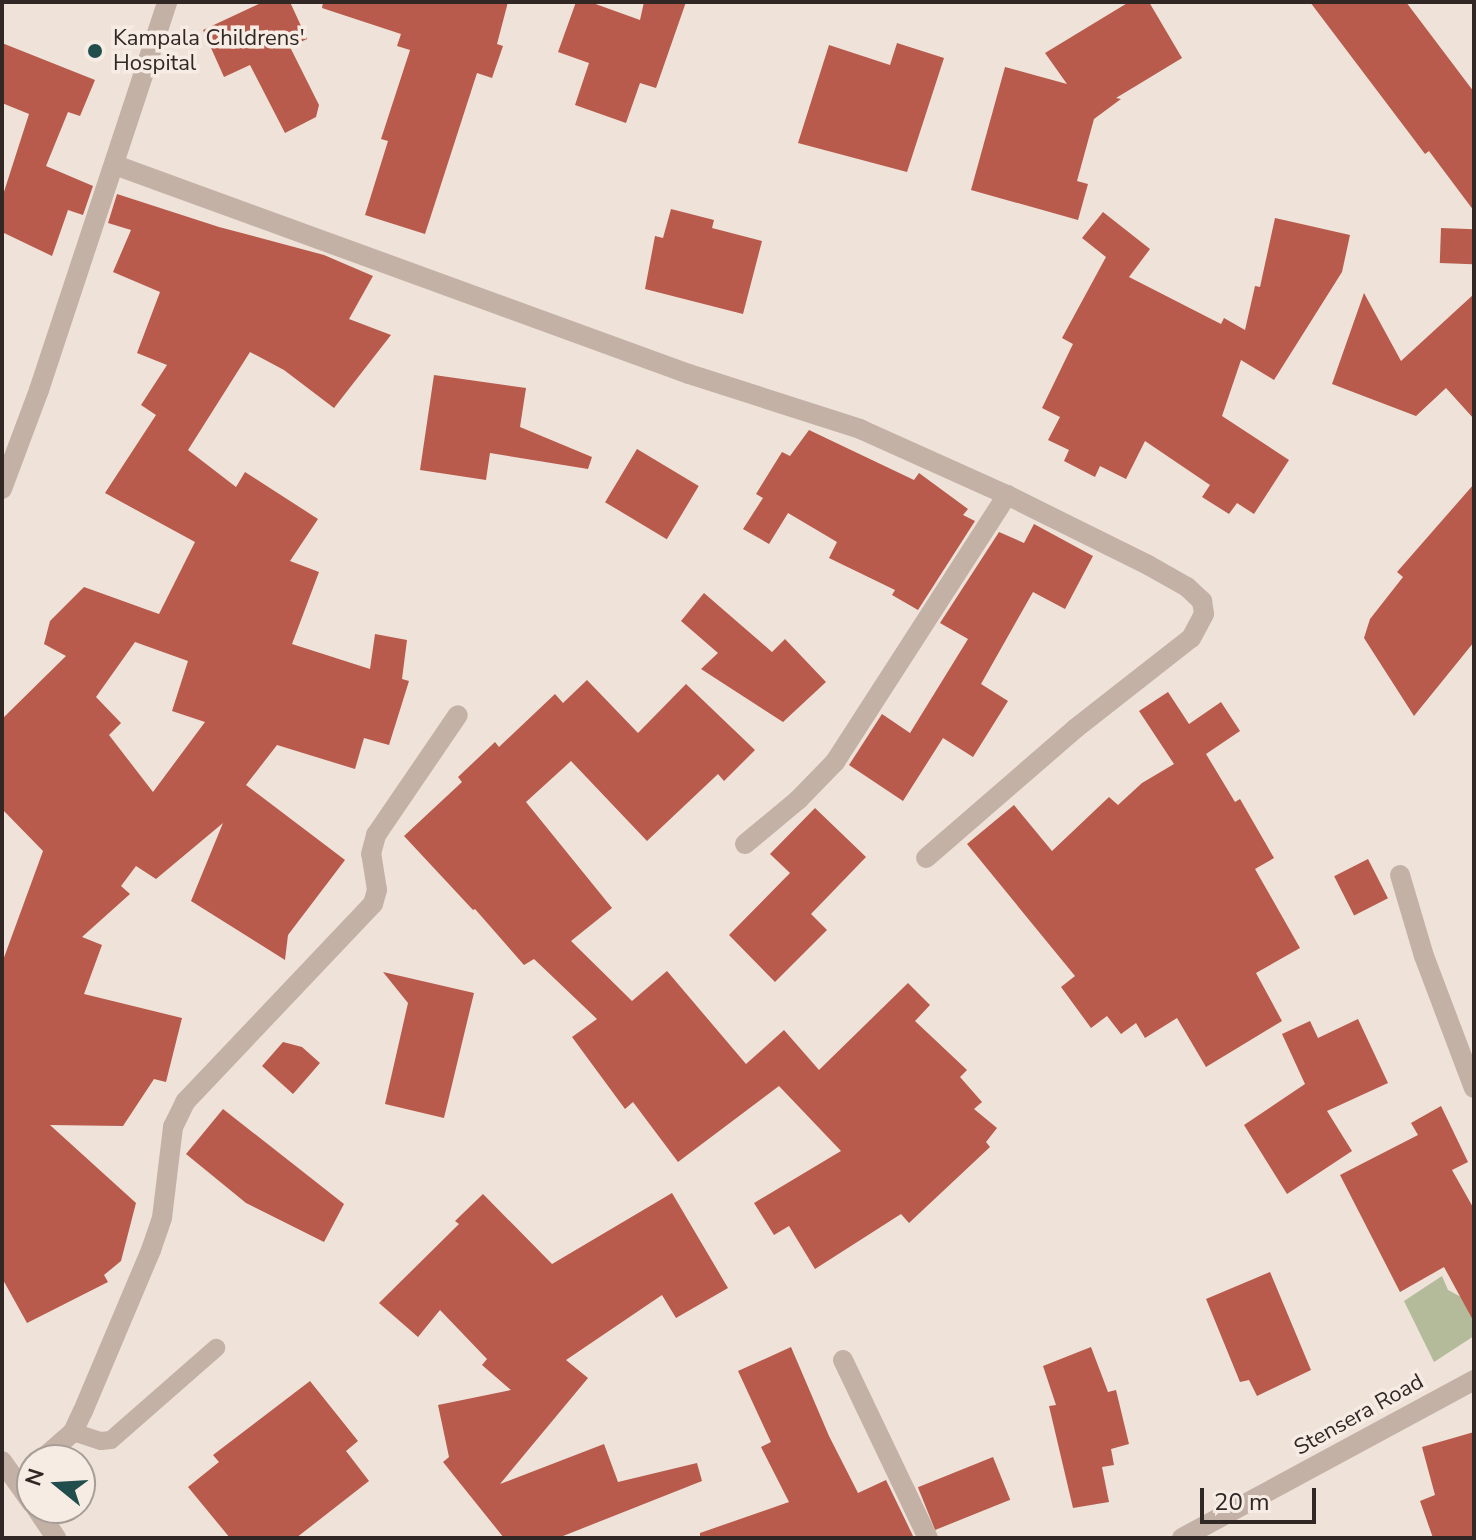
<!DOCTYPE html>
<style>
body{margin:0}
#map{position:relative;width:1476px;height:1540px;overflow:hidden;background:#eee2d9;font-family:"Nunito Sans",sans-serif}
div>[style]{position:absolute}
.green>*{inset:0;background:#b3bb9b}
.building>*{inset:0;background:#b85b4c;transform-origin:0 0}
.service>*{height:18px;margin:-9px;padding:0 9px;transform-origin:9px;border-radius:9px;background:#c4b1a6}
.minor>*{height:20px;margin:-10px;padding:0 10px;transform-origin:10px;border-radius:10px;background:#c4b1a6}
.tertiary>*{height:20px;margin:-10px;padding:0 10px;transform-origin:10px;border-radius:10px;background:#c4b1a6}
.dots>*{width:22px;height:22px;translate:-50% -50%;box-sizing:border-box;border:4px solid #f6ece4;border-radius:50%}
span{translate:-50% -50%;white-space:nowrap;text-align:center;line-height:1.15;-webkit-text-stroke:7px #f6ece4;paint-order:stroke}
.poi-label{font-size:22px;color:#312826}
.left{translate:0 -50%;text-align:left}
.street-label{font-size:22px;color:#312826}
.frame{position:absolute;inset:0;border:4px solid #312826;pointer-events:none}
.north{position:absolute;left:16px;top:1444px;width:80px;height:80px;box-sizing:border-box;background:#f6ece4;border:2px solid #a79e98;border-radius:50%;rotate:288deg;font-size:22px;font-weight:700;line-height:32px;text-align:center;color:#312826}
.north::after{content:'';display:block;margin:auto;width:28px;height:36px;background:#214e4c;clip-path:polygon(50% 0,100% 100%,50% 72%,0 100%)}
.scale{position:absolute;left:1200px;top:1488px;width:116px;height:36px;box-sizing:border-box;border:4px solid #312826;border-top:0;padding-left:10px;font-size:24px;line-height:28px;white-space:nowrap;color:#312826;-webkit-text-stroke:6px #f6ece4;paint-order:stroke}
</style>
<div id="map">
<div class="green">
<i style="clip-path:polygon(1442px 1276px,1448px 1290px,1461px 1297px,1474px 1290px,1474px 1336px,1434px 1362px,1404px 1301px)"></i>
</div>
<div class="building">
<i style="clip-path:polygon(263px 2px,290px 2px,307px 39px,290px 47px,319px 105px,316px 117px,285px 133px,250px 65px,224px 77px,203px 30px)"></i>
<i style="clip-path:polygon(323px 2px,508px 2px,497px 44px,503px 46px,492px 78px,477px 73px,425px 234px,365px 215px,388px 141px,381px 139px,410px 50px,397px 46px,401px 34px,322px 8px)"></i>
<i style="clip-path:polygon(576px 2px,590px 2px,640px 20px,644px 2px,686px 2px,656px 88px,640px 83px,626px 123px,575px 105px,589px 63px,558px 52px)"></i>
<i style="clip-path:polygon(1129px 2px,1149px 2px,1182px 58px,1116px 98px,1121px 99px,1094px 119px,1077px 181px,1088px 184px,1078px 220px,971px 190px,1005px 67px,1067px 84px,1045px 53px)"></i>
<i style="clip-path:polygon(1310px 2px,1406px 2px,1474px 92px,1474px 211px,1429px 151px,1425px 154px)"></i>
<i style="clip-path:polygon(2px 43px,95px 80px,80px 116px,68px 112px,46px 166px,93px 186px,83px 215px,68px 210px,52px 256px,2px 232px,2px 198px,29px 114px,2px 103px)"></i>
<i style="clip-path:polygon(897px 43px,944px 58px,907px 172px,798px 143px,829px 45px,890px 65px)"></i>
<i style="clip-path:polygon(evenodd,117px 194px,219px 227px,324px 255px,373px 276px,349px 319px,391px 335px,334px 408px,284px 370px,250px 352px,188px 450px,236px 487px,245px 472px,318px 519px,290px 561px,319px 572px,292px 644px,370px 669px,375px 634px,407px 640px,402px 679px,409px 681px,389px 745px,364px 738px,355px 769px,277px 745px,246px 785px,345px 860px,288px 935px,285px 960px,191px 901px,223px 823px,156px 879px,136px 866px,121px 886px,130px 894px,82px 937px,102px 945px,84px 994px,182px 1018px,166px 1082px,154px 1079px,123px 1126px,50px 1125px,136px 1203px,121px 1261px,104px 1275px,108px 1282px,27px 1323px,2px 1278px,2px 963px,43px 851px,2px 809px,2px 719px,66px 656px,44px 644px,50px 621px,84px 587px,159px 614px,195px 542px,105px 493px,156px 415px,141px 405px,167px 365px,137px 353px,160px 292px,113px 272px,131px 230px,108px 223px,117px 194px,135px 642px,188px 661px,172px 711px,205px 722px,153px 792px,109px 735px,121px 723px,96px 697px,135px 642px)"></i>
<i style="clip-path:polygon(671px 209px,714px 220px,712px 228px,762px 241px,743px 314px,645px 289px,655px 236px,663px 238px)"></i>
<i style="clip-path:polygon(1103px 212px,1150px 249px,1129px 277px,1221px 324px,1224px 318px,1245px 330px,1255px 286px,1260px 287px,1275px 218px,1350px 235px,1342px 272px,1274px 380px,1241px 360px,1222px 416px,1289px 460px,1254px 514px,1237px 503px,1229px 514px,1202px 497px,1210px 485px,1145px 441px,1126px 479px,1100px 466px,1095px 477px,1064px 461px,1069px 450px,1048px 440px,1060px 417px,1042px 408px,1073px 344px,1062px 338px,1106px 257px,1082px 238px)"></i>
<i style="left:1441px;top:228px;width:33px;height:35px;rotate:2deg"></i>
<i style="clip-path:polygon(1364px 293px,1401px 361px,1474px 294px,1474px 419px,1446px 388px,1416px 416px,1332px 384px)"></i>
<i style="clip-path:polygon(434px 375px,526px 388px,520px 427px,592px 457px,588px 469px,490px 453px,486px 480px,420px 470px)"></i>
<i style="clip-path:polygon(809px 430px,914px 480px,919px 473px,968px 509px,963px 515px,975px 521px,918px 610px,892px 595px,895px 590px,829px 558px,837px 542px,788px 513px,769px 544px,743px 529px,763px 498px,756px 494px,782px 452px,790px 456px)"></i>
<i style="left:637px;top:449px;width:72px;height:62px;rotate:31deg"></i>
<i style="clip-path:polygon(1474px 484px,1474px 642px,1414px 716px,1364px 638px,1370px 619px,1403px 577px,1397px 572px)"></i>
<i style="clip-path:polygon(1034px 524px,1093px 556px,1065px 609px,1033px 592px,981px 684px,1008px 701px,973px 757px,943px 738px,903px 801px,849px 765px,882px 714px,910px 733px,968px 639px,940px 623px,999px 532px,1024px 543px)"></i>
<i style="clip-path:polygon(704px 593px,772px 652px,785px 639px,826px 682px,783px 722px,701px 669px,718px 653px,681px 621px)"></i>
<i style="clip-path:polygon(587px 680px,638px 733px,686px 684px,755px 750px,724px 781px,718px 774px,647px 841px,571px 761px,526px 802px,612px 908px,571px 941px,632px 1001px,667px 971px,746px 1064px,784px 1030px,819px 1070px,908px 983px,930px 1005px,915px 1021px,967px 1070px,960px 1077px,982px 1102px,974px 1109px,997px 1128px,986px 1142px,990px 1147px,909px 1223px,901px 1214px,815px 1269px,789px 1226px,774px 1235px,754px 1203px,841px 1151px,779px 1086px,678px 1162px,633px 1102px,625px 1109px,572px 1037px,597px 1019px,534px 959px,524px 965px,475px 909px,473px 910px,404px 836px,462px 782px,458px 777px,495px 742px,499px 747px,555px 694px,563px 703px)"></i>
<i style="clip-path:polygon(1168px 692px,1189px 724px,1221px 702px,1240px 731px,1206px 754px,1235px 802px,1240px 799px,1274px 858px,1255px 869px,1300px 948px,1256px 973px,1282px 1021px,1206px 1067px,1177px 1018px,1145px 1038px,1136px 1023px,1121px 1034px,1107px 1016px,1091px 1028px,1061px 987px,1075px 976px,967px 844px,1014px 805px,1052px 851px,1109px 797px,1118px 805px,1142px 783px,1174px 764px,1139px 711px)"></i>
<i style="clip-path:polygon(815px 808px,866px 857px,811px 914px,827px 930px,775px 982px,729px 935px,790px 873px,770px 854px)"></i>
<i style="left:1368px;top:859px;width:44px;height:38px;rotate:63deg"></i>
<i style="clip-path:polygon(383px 972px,474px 993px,444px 1118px,385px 1104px,408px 1003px)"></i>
<i style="clip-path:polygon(1358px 1019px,1388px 1083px,1327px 1111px,1352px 1151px,1287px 1194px,1244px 1125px,1305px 1084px,1282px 1034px,1310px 1021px,1318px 1038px)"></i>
<i style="clip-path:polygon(283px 1042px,302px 1047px,320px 1063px,293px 1094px,262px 1066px)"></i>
<i style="clip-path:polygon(1441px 1106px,1468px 1162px,1452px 1170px,1474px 1209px,1474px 1322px,1444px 1267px,1400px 1292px,1340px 1175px,1418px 1135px,1411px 1123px)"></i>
<i style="clip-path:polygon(223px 1109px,344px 1204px,324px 1242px,246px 1203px,186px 1154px)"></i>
<i style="clip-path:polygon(672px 1193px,728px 1288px,676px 1318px,662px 1295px,566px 1360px,588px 1378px,500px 1484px,604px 1444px,618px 1482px,697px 1463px,702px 1481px,558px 1538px,504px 1538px,443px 1462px,449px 1457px,438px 1405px,511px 1390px,482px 1365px,487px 1359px,440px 1310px,418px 1337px,379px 1303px,459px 1224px,455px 1221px,483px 1194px,552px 1264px)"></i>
<i style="clip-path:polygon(1270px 1272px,1311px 1370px,1257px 1396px,1249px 1380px,1240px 1382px,1206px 1299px)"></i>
<i style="clip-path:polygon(791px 1347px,829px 1436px,858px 1493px,886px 1480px,914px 1538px,700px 1538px,700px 1533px,789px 1502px,761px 1447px,771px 1442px,738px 1371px)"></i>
<i style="clip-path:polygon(1091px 1347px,1108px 1392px,1116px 1390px,1129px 1444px,1111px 1449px,1114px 1465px,1102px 1467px,1109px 1502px,1073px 1508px,1049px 1406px,1056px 1405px,1043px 1366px)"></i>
<i style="clip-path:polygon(310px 1381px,358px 1441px,346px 1451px,369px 1481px,296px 1538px,230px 1538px,188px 1487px,219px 1462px,213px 1455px)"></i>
<i style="clip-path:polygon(1474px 1432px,1474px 1538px,1433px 1538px,1420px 1501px,1435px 1495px,1422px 1447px)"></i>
<i style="left:993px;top:1457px;width:46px;height:81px;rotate:68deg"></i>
</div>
<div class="service">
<i style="left:73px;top:1432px;width:29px;rotate:18deg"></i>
<i style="left:101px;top:1441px;width:10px;rotate:-6deg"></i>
<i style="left:111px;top:1440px;width:140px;rotate:-41.2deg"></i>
</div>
<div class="minor">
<i style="left:115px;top:165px;width:611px;rotate:20.01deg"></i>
<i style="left:689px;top:374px;width:180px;rotate:17.8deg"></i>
<i style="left:860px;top:429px;width:161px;rotate:24.2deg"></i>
<i style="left:1007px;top:495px;width:157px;rotate:26.4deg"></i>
<i style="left:1148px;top:565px;width:45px;rotate:29.4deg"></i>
<i style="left:1187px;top:587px;width:21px;rotate:43deg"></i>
<i style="left:1202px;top:601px;width:13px;rotate:81deg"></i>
<i style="left:1204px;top:614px;width:27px;rotate:118deg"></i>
<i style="left:1191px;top:638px;width:147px;rotate:141.9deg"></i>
<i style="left:1075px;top:729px;width:197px;rotate:139.1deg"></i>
<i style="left:2px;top:489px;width:106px;rotate:-69.5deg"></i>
<i style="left:39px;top:390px;width:409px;rotate:-71.7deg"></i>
<i style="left:745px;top:844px;width:69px;rotate:-39.7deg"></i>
<i style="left:798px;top:800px;width:53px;rotate:-45.8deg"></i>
<i style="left:835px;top:762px;width:318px;rotate:-57.2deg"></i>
<i style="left:1400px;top:875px;width:84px;rotate:73.5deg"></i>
<i style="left:1424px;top:956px;width:141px;rotate:69.3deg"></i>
<i style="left:843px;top:1360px;width:197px;rotate:64.5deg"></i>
<i style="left:41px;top:1460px;width:43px;rotate:-41.2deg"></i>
<i style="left:73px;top:1432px;width:23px;rotate:-65deg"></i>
<i style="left:83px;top:1411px;width:175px;rotate:-67.1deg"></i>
<i style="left:151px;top:1250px;width:34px;rotate:-71deg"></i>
<i style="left:162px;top:1218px;width:92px;rotate:-83.1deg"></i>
<i style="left:173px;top:1127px;width:28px;rotate:-64deg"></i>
<i style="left:185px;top:1102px;width:273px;rotate:-46.5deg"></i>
<i style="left:373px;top:904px;width:15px;rotate:-74deg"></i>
<i style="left:377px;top:890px;width:36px;rotate:-99deg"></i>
<i style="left:371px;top:854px;width:20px;rotate:-75deg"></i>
<i style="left:376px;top:835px;width:145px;rotate:-55.7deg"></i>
</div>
<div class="tertiary">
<i style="left:2px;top:1461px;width:52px;rotate:54.5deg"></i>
<i style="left:36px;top:1508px;width:36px;rotate:56deg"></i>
<i style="left:1182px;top:1538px;width:332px;rotate:-28.4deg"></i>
</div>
<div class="dots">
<i style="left:95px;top:51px;background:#214e4c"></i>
</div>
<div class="poi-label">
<span class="left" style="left:113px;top:51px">Kampala Childrens'<br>Hospital</span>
</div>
<div class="street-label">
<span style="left:1359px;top:1415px;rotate:-29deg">Stensera Road</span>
</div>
<div class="frame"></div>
<div class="north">N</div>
<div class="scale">20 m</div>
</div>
